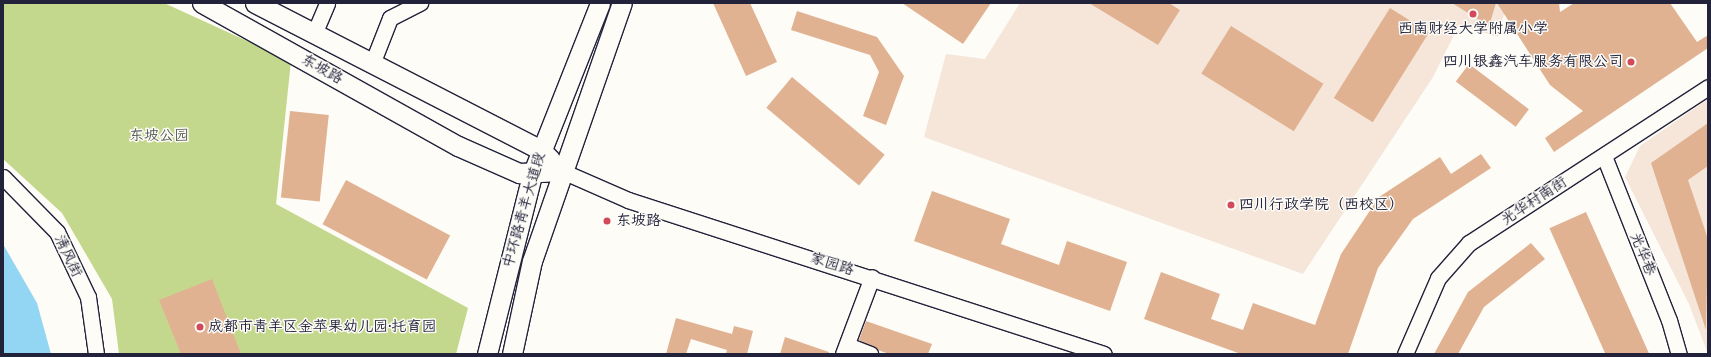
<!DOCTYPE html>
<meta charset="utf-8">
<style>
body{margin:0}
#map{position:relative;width:1711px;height:357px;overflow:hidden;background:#fdfcf7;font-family:Itim,"LXGW WenKai TC",sans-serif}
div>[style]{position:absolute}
.built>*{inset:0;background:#f5e6d9}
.green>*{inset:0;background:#c4d88d}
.water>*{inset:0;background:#92d6f4}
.building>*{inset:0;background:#e1b292;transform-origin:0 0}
.roads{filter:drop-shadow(1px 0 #22223b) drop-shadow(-1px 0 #22223b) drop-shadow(0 1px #22223b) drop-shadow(0 -1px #22223b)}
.minor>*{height:15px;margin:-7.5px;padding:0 7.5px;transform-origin:7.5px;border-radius:7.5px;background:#fdfcf7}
.major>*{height:19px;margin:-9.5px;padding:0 9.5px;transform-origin:9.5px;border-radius:9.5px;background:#fdfcf7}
.dots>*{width:11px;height:11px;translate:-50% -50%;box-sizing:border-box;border:2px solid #fdfcf7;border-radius:50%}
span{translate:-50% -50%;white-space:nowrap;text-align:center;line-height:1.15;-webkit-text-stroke:3px #fdfcf7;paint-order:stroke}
.poi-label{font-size:15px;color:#22223b}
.right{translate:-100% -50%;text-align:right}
.left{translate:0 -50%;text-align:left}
.street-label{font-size:15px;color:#22223b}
.park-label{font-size:15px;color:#535954}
.frame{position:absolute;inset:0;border:4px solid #22223b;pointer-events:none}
</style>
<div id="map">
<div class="built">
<i style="clip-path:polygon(1020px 3px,1507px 3px,1498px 37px,1459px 25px,1433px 77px,1303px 274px,924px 137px,946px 54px,985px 59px)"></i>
<i style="clip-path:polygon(1708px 99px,1708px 354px,1689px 304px,1625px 177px,1640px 146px)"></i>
</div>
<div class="green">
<i style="clip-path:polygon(3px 3px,164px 3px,291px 61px,276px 204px,468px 308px,456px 354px,119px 354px,112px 299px,62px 213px,3px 159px)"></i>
</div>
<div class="water">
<i style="clip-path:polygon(3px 244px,37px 303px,51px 354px,3px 354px)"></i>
</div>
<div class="building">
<i style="clip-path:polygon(713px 3px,750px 3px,777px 62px,746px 76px)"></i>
<i style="clip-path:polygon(902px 3px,991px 3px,963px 44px)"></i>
<i style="clip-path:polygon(1089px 3px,1169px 3px,1180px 10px,1158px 45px)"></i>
<i style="clip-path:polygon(1452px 3px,1496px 3px,1489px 26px)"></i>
<i style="clip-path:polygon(1497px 3px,1559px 3px,1560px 12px,1574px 3px,1670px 3px,1697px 42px,1708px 35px,1708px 48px,1554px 152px,1545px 138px,1583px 111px,1550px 85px)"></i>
<i style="left:1390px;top:8px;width:46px;height:106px;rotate:32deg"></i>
<i style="clip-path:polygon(797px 11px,877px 37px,904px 76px,886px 125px,863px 116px,879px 72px,870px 55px,791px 30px)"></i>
<i style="left:1231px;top:26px;width:109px;height:56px;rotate:32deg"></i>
<i style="left:1469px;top:64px;width:75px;height:22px;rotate:37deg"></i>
<i style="left:792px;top:77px;width:121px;height:40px;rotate:40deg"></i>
<i style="left:290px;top:111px;width:39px;height:87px;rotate:6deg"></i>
<i style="clip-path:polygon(1708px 123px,1708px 166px,1688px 180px,1708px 239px,1706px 330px,1651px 163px)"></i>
<i style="clip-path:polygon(1481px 154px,1491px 168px,1413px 219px,1378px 268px,1348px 354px,1241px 354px,1144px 319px,1161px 272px,1220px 294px,1211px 319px,1243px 330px,1253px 303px,1315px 325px,1341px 254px,1379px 197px,1440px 157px,1451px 174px)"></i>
<i style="left:346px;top:180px;width:118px;height:50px;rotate:28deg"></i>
<i style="clip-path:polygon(932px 191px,1010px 219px,1001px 244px,1059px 265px,1067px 241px,1127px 262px,1110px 311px,914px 241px)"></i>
<i style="left:1586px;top:212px;width:155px;height:40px;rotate:66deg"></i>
<i style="clip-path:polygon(1531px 243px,1545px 259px,1484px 307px,1458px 354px,1434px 354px,1468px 292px)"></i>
<i style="clip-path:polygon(212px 279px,241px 354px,181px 354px,159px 300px)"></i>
<i style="clip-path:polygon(676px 318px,732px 334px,734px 326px,753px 331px,747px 354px,726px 354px,727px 350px,691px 339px,686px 354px,666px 354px)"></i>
<i style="clip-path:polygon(866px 321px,932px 344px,928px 354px,889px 354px,878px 350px,859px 340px)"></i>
<i style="clip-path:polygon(785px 337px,829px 352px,829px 354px,780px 354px)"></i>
</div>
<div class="roads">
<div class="minor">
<i style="left:314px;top:34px;width:34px;rotate:-67deg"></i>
<i style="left:372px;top:64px;width:49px;rotate:-68.6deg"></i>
<i style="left:390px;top:18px;width:34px;rotate:-27deg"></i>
<i style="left:1604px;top:156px;width:176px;rotate:68.4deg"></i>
<i style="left:1669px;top:320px;width:35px;rotate:74deg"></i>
<i style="left:562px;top:171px;width:72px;rotate:23.7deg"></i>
<i style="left:628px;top:200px;width:500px;rotate:17.93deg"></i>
<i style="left:3px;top:177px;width:77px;rotate:45.5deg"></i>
<i style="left:57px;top:232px;width:72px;rotate:64.5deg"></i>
<i style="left:88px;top:297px;width:58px;rotate:82deg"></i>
<i style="left:847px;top:345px;width:25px;rotate:21deg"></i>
<i style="left:843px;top:354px;width:82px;rotate:-69.4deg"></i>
<i style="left:1405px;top:354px;width:83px;rotate:-66.5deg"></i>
<i style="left:1438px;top:278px;width:47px;rotate:-48.5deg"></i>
<i style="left:1469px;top:243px;width:285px;rotate:-33.1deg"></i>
</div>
<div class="major">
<i style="left:202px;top:3px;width:293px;rotate:29.2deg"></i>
<i style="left:458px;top:146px;width:67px;rotate:23.9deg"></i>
<i style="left:519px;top:173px;width:43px;rotate:-2.7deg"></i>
<i style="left:255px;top:3px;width:322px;rotate:27.2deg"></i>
<i style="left:541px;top:150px;width:13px;rotate:45deg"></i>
<i style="left:487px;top:354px;width:185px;rotate:-75.9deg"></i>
<i style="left:532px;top:175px;width:185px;rotate:-68.4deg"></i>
<i style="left:512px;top:354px;width:95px;rotate:-77.9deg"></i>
<i style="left:532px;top:261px;width:273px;rotate:-70.8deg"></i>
</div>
</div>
<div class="dots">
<i style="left:1473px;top:14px;background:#d1495b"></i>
<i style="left:1631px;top:62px;background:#d1495b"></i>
<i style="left:1231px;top:205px;background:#d1495b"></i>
<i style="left:607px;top:221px;background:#d1495b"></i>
<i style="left:200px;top:327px;background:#d1495b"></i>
</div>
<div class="poi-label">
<span style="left:1473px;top:29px">西南财经大学附属小学</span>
<span class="right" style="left:1623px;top:62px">四川银鑫汽车服务有限公司</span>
<span class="left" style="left:1239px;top:205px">四川行政学院（西校区）</span>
<span class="left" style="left:616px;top:221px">东坡路</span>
<span class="left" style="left:208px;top:327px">成都市青羊区金苹果幼儿园·托育园</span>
</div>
<div class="street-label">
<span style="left:322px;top:69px;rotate:29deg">东坡路</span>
<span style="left:1534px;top:201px;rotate:-33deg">光华村南街</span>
<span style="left:524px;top:210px;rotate:-74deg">中环路青羊大道段</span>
<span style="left:1643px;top:254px;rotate:68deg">光华巷</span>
<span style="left:68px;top:256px;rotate:64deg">清风街</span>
<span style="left:832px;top:264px;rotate:17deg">家园路</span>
</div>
<div class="park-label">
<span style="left:159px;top:136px">东坡公园</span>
</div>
<div class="frame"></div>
</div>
